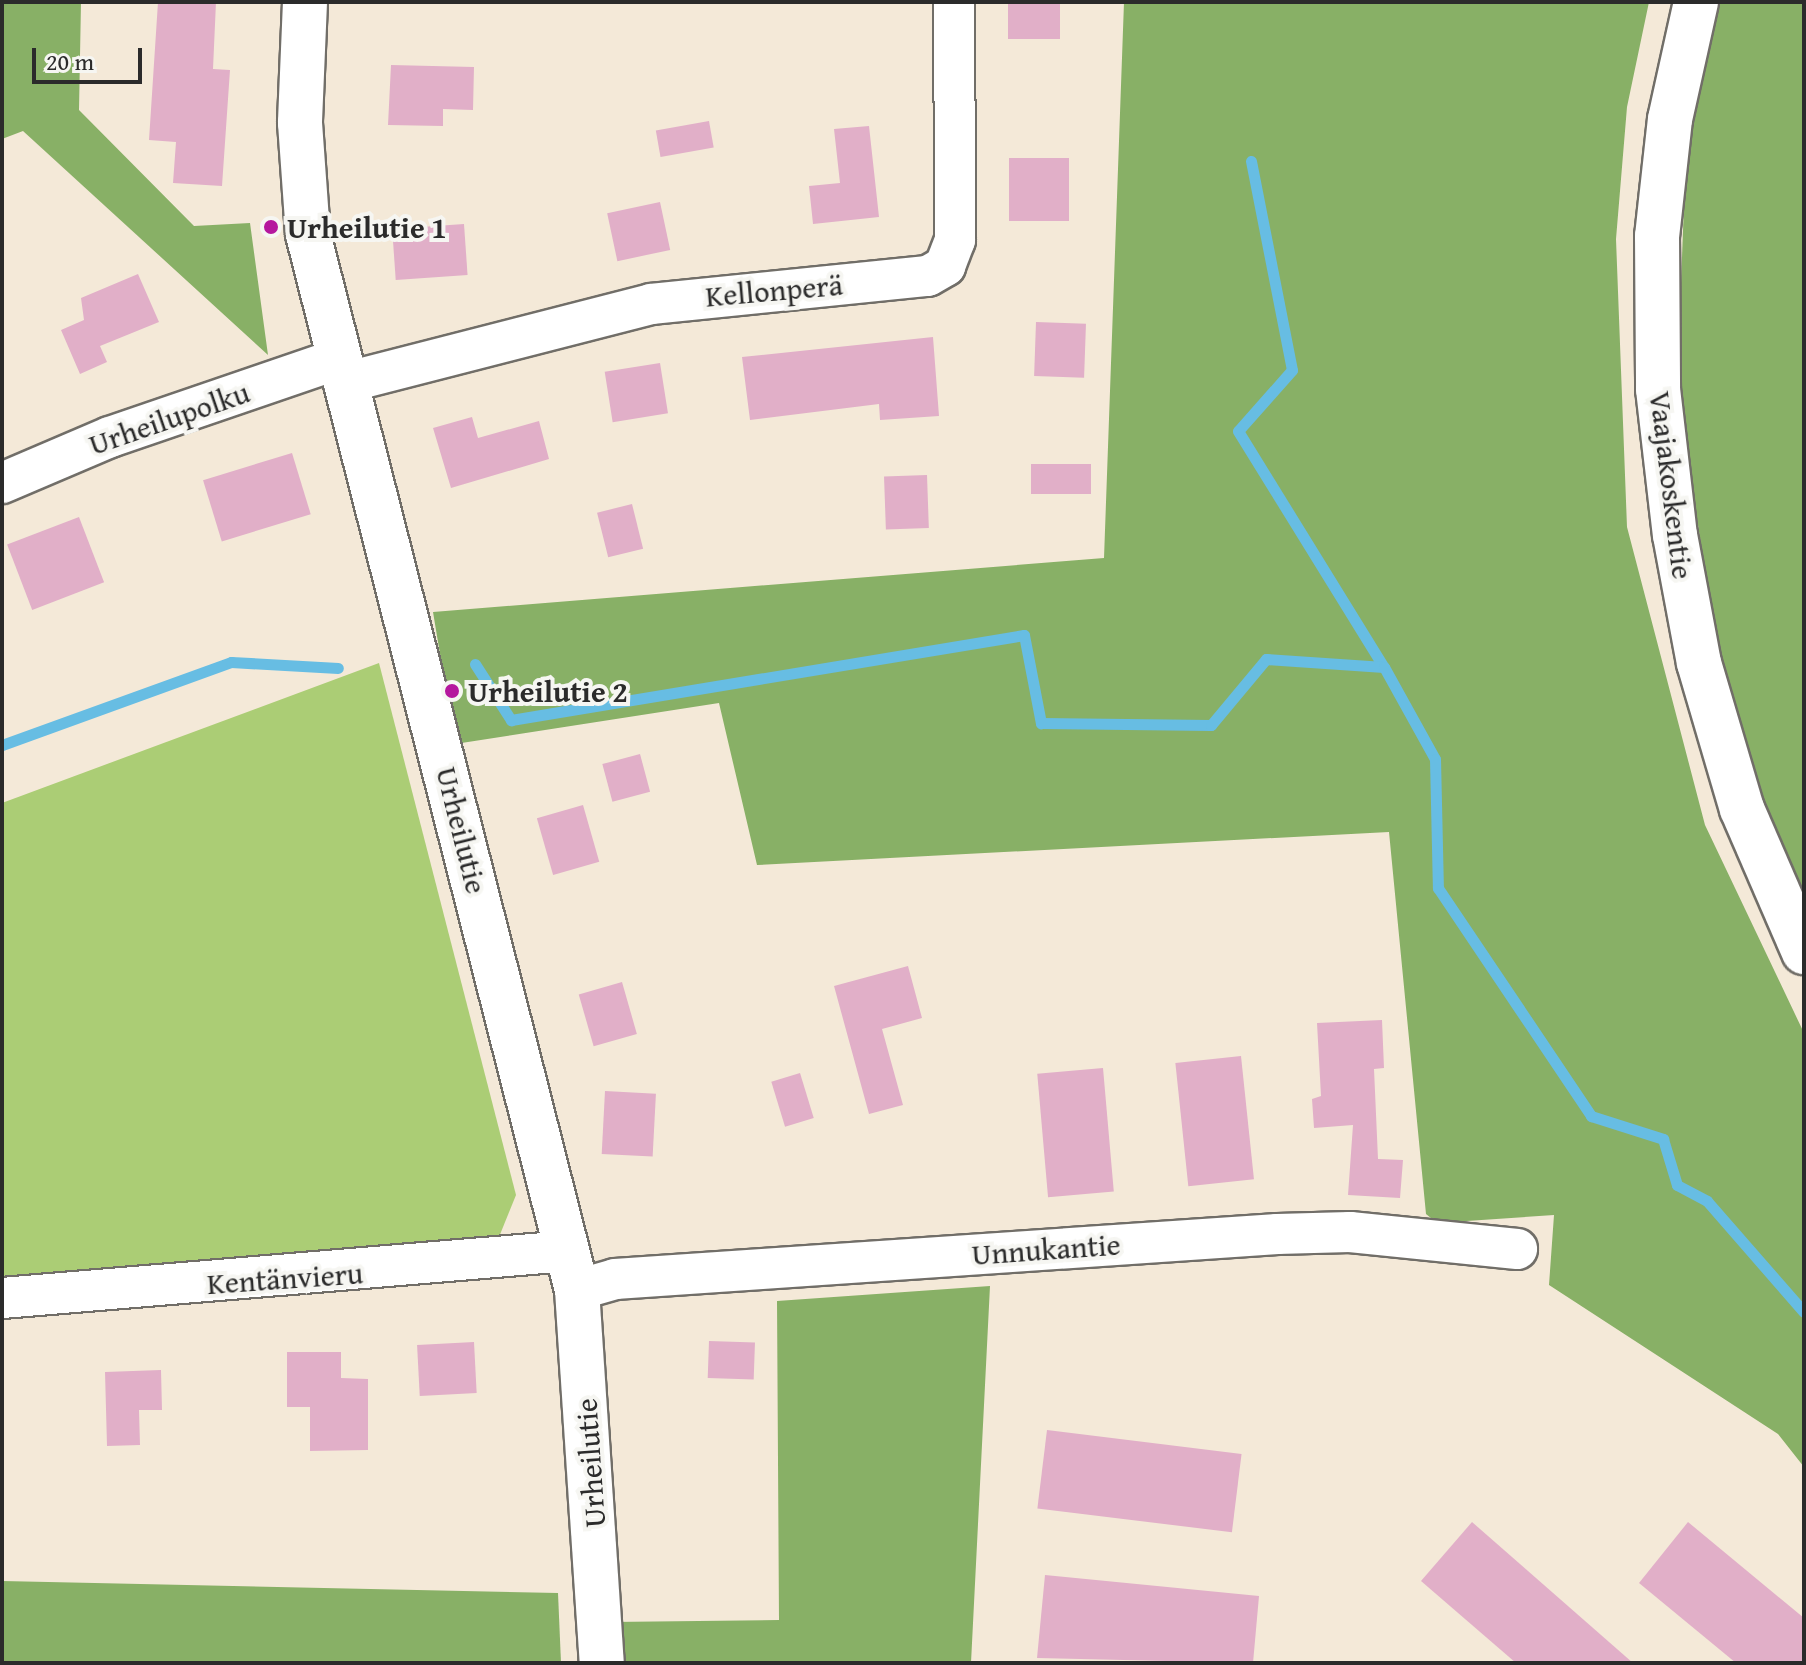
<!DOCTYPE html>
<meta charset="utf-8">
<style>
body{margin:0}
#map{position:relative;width:1806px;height:1665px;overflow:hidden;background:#f4e9d8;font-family:"Gentium Book Plus",serif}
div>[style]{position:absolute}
.green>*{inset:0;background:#abcd75}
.forest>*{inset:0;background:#88b066}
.stream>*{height:11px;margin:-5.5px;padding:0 5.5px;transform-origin:5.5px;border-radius:5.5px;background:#67bde3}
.building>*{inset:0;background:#e1afc8;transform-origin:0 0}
.roads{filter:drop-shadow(2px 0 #716e68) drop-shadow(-2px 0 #716e68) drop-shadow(0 2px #716e68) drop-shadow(0 -2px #716e68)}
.minor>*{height:40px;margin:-20px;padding:0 20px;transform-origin:20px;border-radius:20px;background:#fff}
.tertiary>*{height:44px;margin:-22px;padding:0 22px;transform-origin:22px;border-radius:22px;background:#fff}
.secondary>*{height:44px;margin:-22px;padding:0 22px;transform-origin:22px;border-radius:22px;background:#fff}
.dots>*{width:22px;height:22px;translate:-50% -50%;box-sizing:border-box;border:4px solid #f6f6f2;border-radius:50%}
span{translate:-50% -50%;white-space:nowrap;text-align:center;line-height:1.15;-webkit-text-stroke:8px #f6f6f2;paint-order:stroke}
.poi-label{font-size:30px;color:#2b2b2b;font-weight:700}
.left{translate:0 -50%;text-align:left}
.street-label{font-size:30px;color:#2b2b2b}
.frame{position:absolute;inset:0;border:4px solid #2b2b2b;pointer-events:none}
.scale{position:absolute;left:32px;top:48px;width:110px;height:36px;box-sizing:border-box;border:4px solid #2b2b2b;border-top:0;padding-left:10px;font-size:24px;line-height:28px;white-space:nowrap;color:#2b2b2b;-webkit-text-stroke:6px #f6f6f2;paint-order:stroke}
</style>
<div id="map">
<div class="green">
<i style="clip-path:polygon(379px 663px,516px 1195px,499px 1237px,2px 1280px,2px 803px)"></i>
</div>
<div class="forest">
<i style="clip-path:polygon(2px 2px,81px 2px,79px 110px,194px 226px,250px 223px,268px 355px,23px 131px,2px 139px)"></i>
<i style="clip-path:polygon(1124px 2px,1649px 2px,1627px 107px,1616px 239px,1627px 527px,1705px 825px,1804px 1033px,1804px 1467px,1778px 1434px,1549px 1285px,1554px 1215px,1437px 1223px,1426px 1214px,1389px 832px,757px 865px,719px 703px,455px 744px,433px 612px,1104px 558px)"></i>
<i style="clip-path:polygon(1719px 2px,1804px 2px,1804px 913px,1759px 803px,1719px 662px,1677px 388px,1687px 126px)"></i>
<i style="clip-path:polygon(990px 1286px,971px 1663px,614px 1663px,611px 1622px,779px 1620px,777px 1301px)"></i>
<i style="clip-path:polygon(2px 1581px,558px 1593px,561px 1663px,2px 1663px)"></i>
</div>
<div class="stream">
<i style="left:1251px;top:161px;width:213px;rotate:78.9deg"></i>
<i style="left:1292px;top:370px;width:81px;rotate:131.5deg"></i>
<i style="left:1238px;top:431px;width:278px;rotate:58.3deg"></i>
<i style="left:475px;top:664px;width:67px;rotate:57.3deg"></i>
<i style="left:511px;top:720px;width:520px;rotate:-9.41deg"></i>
<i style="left:1024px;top:635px;width:90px;rotate:79.1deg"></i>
<i style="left:1041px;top:723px;width:170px;rotate:0.7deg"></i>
<i style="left:1211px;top:725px;width:86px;rotate:-50.2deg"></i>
<i style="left:1266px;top:659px;width:118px;rotate:3.9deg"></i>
<i style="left:1384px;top:667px;width:105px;rotate:61deg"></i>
<i style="left:1435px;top:759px;width:129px;rotate:88.7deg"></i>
<i style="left:1438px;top:888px;width:275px;rotate:56.1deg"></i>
<i style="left:1591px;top:1116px;width:76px;rotate:17.7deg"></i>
<i style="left:1663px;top:1139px;width:48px;rotate:73.1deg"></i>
<i style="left:1677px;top:1185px;width:34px;rotate:28deg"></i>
<i style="left:1707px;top:1201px;width:147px;rotate:48.9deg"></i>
<i style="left:2px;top:745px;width:244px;rotate:-19.9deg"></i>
<i style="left:231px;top:662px;width:107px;rotate:3.2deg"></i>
</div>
<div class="building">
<i style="clip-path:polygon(158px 2px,216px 2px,213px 69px,230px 70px,222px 186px,173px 183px,176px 142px,149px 140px)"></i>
<i style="left:1008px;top:2px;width:52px;height:37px"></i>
<i style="clip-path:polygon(391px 65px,474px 67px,473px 110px,443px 109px,443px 126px,388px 125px)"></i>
<i style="left:709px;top:121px;width:27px;height:54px;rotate:80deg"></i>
<i style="clip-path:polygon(869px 126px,879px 217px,813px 224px,809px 186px,840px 183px,834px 129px)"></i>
<i style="left:1009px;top:158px;width:60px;height:63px"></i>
<i style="left:660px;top:202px;width:49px;height:54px;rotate:78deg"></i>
<i style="left:464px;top:224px;width:51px;height:72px;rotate:86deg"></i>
<i style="clip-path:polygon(138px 274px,159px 322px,100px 346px,107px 362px,80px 374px,61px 330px,84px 320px,81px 298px)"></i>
<i style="left:1036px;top:322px;width:50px;height:54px;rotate:2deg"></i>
<i style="clip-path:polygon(933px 337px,939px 416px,880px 420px,879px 404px,750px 420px,742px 357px)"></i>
<i style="left:660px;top:363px;width:51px;height:56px;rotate:81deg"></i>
<i style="clip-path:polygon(472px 417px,478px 438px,539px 421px,549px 459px,451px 488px,433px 428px)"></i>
<i style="left:292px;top:453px;width:64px;height:93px;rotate:73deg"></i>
<i style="left:1031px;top:464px;width:60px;height:30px"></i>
<i style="left:927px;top:475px;width:53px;height:43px;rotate:88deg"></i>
<i style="left:632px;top:504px;width:46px;height:36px;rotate:76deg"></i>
<i style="left:79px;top:517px;width:70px;height:77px;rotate:69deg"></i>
<i style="left:640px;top:754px;width:39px;height:39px;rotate:75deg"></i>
<i style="left:583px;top:805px;width:59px;height:48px;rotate:74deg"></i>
<i style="clip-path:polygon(908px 966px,922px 1018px,882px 1029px,903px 1105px,869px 1114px,834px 986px)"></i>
<i style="left:622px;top:982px;width:54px;height:45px;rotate:74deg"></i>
<i style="clip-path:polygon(1382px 1020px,1384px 1068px,1374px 1069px,1378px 1159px,1403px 1160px,1400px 1198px,1348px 1195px,1353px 1125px,1314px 1128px,1312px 1099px,1321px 1096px,1317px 1023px)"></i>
<i style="left:1241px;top:1056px;width:124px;height:66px;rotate:84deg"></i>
<i style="left:1103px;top:1068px;width:124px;height:66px;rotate:85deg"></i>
<i style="left:800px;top:1073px;width:47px;height:30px;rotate:73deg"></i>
<i style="left:605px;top:1091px;width:51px;height:63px;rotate:3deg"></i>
<i style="left:709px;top:1341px;width:46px;height:37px;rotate:2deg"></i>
<i style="left:474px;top:1342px;width:51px;height:57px;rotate:87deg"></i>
<i style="clip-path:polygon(287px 1352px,341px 1352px,341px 1378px,368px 1379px,368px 1450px,310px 1451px,310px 1407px,287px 1407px)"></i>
<i style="clip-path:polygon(161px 1370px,162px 1410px,139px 1410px,140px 1445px,107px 1446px,105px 1372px)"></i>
<i style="left:1047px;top:1430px;width:196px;height:79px;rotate:7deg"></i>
<i style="clip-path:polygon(1472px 1522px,1633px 1663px,1516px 1663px,1421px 1581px)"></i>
<i style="clip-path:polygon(1688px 1522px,1804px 1618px,1804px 1663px,1736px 1663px,1639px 1583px)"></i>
<i style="clip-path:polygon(1045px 1575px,1259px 1596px,1253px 1663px,1037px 1658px)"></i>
</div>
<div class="roads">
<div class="minor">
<i style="left:344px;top:383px;width:317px;rotate:-14.4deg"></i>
<i style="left:651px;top:304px;width:278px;rotate:-5.8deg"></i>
<i style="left:928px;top:276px;width:20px;rotate:-30deg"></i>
<i style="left:945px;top:266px;width:28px;rotate:-69deg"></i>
<i style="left:955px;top:240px;width:238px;rotate:-90.2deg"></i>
<i style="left:2px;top:483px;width:117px;rotate:-23.1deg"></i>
<i style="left:110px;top:437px;width:241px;rotate:-18.9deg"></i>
<i style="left:577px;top:1290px;width:40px;rotate:-16deg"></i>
<i style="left:615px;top:1279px;width:664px;rotate:-3.89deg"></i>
<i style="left:1277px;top:1234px;width:73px;rotate:-1.6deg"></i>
<i style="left:1350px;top:1232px;width:168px;rotate:5.8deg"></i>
<i style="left:2px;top:1298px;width:568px;rotate:-4.75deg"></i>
</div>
<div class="tertiary">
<i style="left:305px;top:2px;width:121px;rotate:92.4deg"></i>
<i style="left:300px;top:123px;width:111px;rotate:85.9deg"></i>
<i style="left:308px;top:234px;width:1090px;rotate:75.71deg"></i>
<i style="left:577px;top:1290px;width:374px;rotate:86.2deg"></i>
</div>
<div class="secondary">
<i style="left:1696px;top:2px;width:120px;rotate:102.5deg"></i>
<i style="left:1670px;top:119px;width:118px;rotate:96.3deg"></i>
<i style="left:1657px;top:236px;width:153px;rotate:89.6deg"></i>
<i style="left:1658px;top:389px;width:147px;rotate:83.4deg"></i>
<i style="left:1675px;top:535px;width:130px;rotate:79.4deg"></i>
<i style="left:1699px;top:663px;width:152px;rotate:73.6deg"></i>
<i style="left:1742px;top:809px;width:156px;rotate:66.6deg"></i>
</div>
</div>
<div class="dots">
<i style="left:271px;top:227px;background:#b5179e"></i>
<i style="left:452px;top:691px;background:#b5179e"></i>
</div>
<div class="poi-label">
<span class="left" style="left:287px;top:227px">Urheilutie 1</span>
<span class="left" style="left:468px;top:691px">Urheilutie 2</span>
</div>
<div class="street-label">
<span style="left:774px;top:290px;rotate:-5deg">Kellonperä</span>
<span style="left:169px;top:418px;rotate:-19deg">Urheilupolku</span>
<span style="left:1672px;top:485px;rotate:83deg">Vaajakoskentie</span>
<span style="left:462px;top:830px;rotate:76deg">Urheilutie</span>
<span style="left:1046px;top:1249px;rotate:-4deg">Unnukantie</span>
<span style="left:285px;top:1278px;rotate:-4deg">Kentänvieru</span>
<span style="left:590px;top:1463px;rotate:-94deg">Urheilutie</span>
</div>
<div class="frame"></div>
<div class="scale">20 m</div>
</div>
